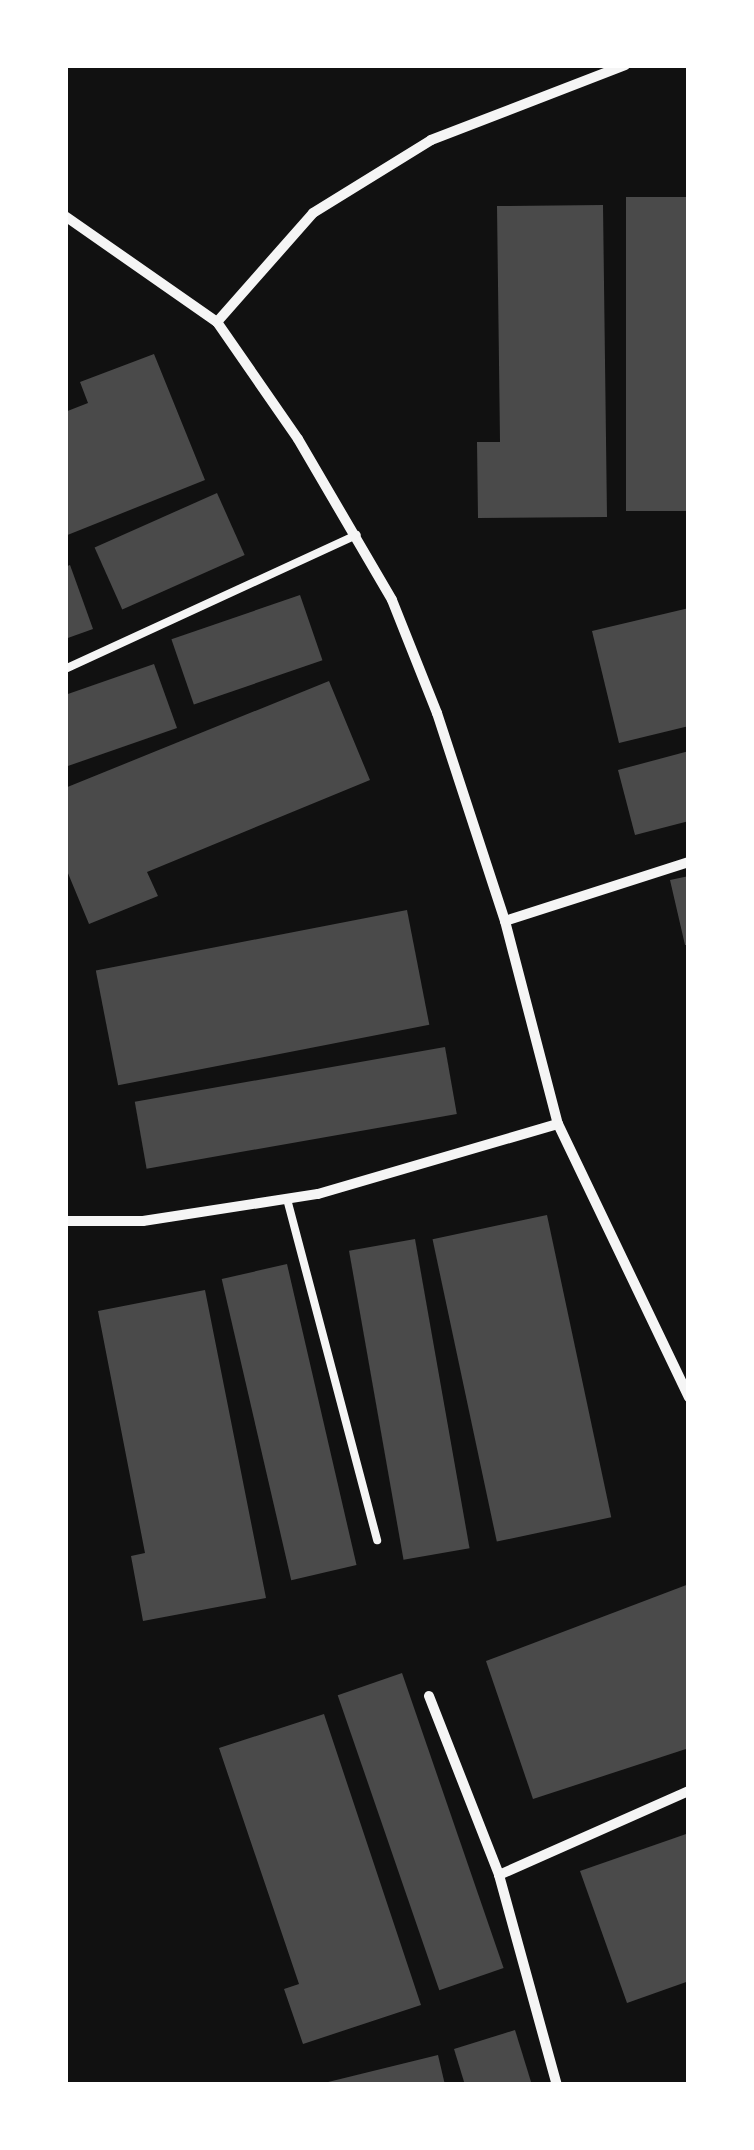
<!DOCTYPE html>
<style>
body{margin:0}
#map{position:relative;width:754px;height:2150px;overflow:hidden;background:#111;font-family:"Noto Sans",sans-serif}
div>[style]{position:absolute}
.building>*{inset:0;background:#4a4a4a;transform-origin:0 0}
.service>*{height:8px;margin:-4px;padding:0 4px;transform-origin:4px;border-radius:4px;background:#f5f5f5}
.minor>*{height:10px;margin:-5px;padding:0 5px;transform-origin:5px;border-radius:5px;background:#f5f5f5}
span{translate:-50% -50%;white-space:nowrap;text-align:center;line-height:1.15;-webkit-text-stroke:8px #fff;paint-order:stroke}
.frame{position:absolute;inset:0;border:68px solid #fff;pointer-events:none}
</style>
<div id="map">
<div class="building">
<i style="left:626px;top:197px;width:63px;height:314px"></i>
<i style="clip-path:polygon(603px 205px,607px 517px,478px 518px,477px 442px,500px 442px,497px 206px)"></i>
<i style="clip-path:polygon(154px 354px,205px 480px,65px 536px,65px 412px,88px 403px,80px 382px)"></i>
<i style="left:217px;top:493px;width:68px;height:134px;rotate:66deg"></i>
<i style="clip-path:polygon(70px 565px,93px 629px,65px 639px,65px 567px)"></i>
<i style="left:300px;top:595px;width:69px;height:136px;rotate:71deg"></i>
<i style="clip-path:polygon(689px 608px,689px 726px,619px 743px,592px 631px)"></i>
<i style="clip-path:polygon(154px 664px,177px 728px,65px 767px,65px 695px)"></i>
<i style="clip-path:polygon(329px 681px,370px 780px,147px 872px,158px 896px,89px 924px,65px 866px,65px 788px)"></i>
<i style="clip-path:polygon(689px 751px,689px 821px,635px 835px,618px 770px)"></i>
<i style="clip-path:polygon(689px 876px,689px 945px,685px 945px,670px 880px)"></i>
<i style="left:407px;top:910px;width:117px;height:317px;rotate:79deg"></i>
<i style="left:445px;top:1047px;width:68px;height:315px;rotate:80deg"></i>
<i style="left:547px;top:1215px;width:309px;height:117px;rotate:78deg"></i>
<i style="left:415px;top:1239px;width:314px;height:67px;rotate:80deg"></i>
<i style="left:287px;top:1264px;width:309px;height:67px;rotate:77deg"></i>
<i style="clip-path:polygon(205px 1290px,266px 1598px,143px 1621px,131px 1556px,145px 1553px,98px 1311px)"></i>
<i style="clip-path:polygon(689px 1584px,689px 1748px,533px 1799px,486px 1661px)"></i>
<i style="left:402px;top:1673px;width:312px;height:68px;rotate:71deg"></i>
<i style="clip-path:polygon(324px 1714px,421px 2005px,303px 2044px,284px 1989px,299px 1984px,219px 1748px)"></i>
<i style="clip-path:polygon(689px 1833px,689px 1981px,627px 2003px,580px 1871px)"></i>
<i style="clip-path:polygon(515px 2030px,532px 2085px,465px 2085px,454px 2049px)"></i>
<i style="clip-path:polygon(438px 2055px,445px 2085px,320px 2085px,320px 2084px)"></i>
</div>
<div class="service">
<i style="left:65px;top:669px;width:321px;rotate:-24.7deg"></i>
<i style="left:287px;top:1199px;width:353px;rotate:75.2deg"></i>
</div>
<div class="minor">
<i style="left:65px;top:216px;width:185px;rotate:34.9deg"></i>
<i style="left:217px;top:322px;width:142px;rotate:55.3deg"></i>
<i style="left:298px;top:439px;width:186px;rotate:59.7deg"></i>
<i style="left:392px;top:600px;width:122px;rotate:68.3deg"></i>
<i style="left:437px;top:713px;width:219px;rotate:71.9deg"></i>
<i style="left:505px;top:921px;width:210px;rotate:75.4deg"></i>
<i style="left:558px;top:1124px;width:303px;rotate:64.4deg"></i>
<i style="left:217px;top:322px;width:145px;rotate:-48.6deg"></i>
<i style="left:313px;top:213px;width:139px;rotate:-31.7deg"></i>
<i style="left:431px;top:140px;width:208px;rotate:-21.1deg"></i>
<i style="left:505px;top:921px;width:193px;rotate:-17.8deg"></i>
<i style="left:65px;top:1221px;width:78px"></i>
<i style="left:143px;top:1221px;width:177px;rotate:-8.8deg"></i>
<i style="left:318px;top:1194px;width:250px;rotate:-16.3deg"></i>
<i style="left:429px;top:1696px;width:192px;rotate:68.6deg"></i>
<i style="left:499px;top:1875px;width:218px;rotate:74.6deg"></i>
<i style="left:499px;top:1875px;width:208px;rotate:-23.9deg"></i>
</div>
<div class="frame"></div>
</div>
